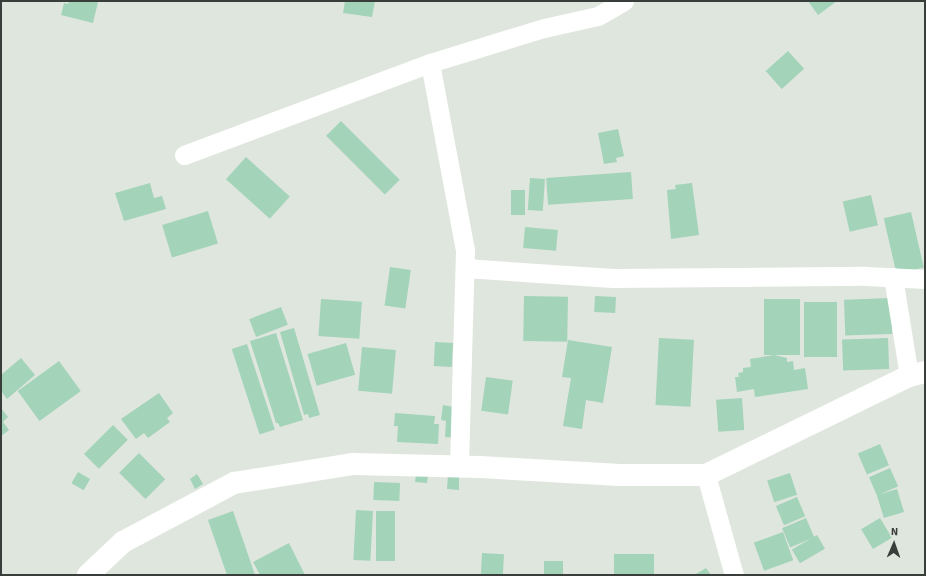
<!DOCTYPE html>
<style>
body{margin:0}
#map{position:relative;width:926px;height:576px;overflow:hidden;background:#dfe6dd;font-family:"Source Sans 3",sans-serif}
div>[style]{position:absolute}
.building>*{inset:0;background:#a3d3b9;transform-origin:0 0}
.street>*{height:19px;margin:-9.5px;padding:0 9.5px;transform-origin:9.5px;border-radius:9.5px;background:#fff}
.secondary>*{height:22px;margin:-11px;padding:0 11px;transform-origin:11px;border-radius:11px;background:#fff}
span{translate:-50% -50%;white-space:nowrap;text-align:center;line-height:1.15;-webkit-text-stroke:3px #dfe6dd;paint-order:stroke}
.frame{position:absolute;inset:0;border:2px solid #3a3e3a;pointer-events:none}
.north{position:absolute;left:874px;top:524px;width:40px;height:40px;-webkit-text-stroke:3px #dfe6dd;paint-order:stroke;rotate:2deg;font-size:11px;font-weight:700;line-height:16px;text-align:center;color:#3a3e3a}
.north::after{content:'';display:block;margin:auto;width:14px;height:18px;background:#3a3e3a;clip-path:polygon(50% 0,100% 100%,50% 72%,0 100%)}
</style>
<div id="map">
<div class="building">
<i style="clip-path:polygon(69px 1px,98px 2px,93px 23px,61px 15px,64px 3px,68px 4px)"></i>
<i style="clip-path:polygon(345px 1px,375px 1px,372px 17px,343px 13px)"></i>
<i style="clip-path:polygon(808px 1px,837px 1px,818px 15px)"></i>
<i style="left:788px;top:51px;width:24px;height:30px;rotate:48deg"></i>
<i style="left:341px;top:121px;width:83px;height:21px;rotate:45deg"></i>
<i style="clip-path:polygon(618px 129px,624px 156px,616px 158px,617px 162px,604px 164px,598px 133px)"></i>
<i style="left:246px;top:157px;width:59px;height:30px;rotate:42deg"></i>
<i style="left:631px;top:172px;width:27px;height:85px;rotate:86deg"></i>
<i style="left:530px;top:178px;width:15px;height:32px;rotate:4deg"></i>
<i style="clip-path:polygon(150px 183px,154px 198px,162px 196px,166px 209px,124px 221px,115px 193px)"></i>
<i style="clip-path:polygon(692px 183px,699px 235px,671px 239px,667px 190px,676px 189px,675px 185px)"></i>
<i style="left:511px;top:190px;width:14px;height:25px"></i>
<i style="left:871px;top:195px;width:31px;height:29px;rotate:77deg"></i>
<i style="left:208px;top:211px;width:34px;height:48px;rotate:73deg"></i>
<i style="left:911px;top:212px;width:57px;height:28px;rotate:77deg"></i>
<i style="left:525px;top:227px;width:33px;height:21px;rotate:5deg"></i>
<i style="left:390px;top:267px;width:21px;height:39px;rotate:8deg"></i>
<i style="left:524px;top:296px;width:44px;height:45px;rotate:1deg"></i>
<i style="left:595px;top:296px;width:21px;height:16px;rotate:3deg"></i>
<i style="left:891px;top:298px;width:36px;height:47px;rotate:88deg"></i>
<i style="left:321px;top:299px;width:41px;height:37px;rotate:4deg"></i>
<i style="left:764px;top:299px;width:36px;height:56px"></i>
<i style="left:804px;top:302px;width:33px;height:55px"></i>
<i style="left:281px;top:307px;width:19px;height:34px;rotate:69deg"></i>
<i style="clip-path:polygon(294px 328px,320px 415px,309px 418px,308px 414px,304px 415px,280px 332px)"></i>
<i style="clip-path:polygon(276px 333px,303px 420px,280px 427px,278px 423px,276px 423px,250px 341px)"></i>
<i style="left:659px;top:338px;width:35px;height:67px;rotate:3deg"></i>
<i style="left:888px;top:338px;width:31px;height:46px;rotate:88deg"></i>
<i style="clip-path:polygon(568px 340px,612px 347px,603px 403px,586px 400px,582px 429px,563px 426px,571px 378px,562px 377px)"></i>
<i style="left:435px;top:342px;width:18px;height:24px;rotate:3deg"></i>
<i style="left:346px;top:343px;width:33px;height:40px;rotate:74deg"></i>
<i style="left:247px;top:344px;width:90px;height:16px;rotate:72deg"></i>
<i style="left:362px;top:347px;width:34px;height:44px;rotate:5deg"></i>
<i style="clip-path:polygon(774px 355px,787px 358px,787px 362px,793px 361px,794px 370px,805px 368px,808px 389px,755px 397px,754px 389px,737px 392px,735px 377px,739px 377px,738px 373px,743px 372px,743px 368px,751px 367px,750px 359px)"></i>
<i style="clip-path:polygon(21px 358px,35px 375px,7px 399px,1px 391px,1px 375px)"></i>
<i style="left:59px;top:361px;width:37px;height:51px;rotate:54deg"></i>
<i style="left:486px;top:377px;width:27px;height:34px;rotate:8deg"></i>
<i style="clip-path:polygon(159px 393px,173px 413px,167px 418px,170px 422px,148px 438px,144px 433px,136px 439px,121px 419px)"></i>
<i style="left:742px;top:398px;width:32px;height:26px;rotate:86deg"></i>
<i style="clip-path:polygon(443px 405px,454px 407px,457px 438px,445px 437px,446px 421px,441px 420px)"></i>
<i style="clip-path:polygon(1px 408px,8px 417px,3px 422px,9px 430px,1px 436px)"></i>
<i style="clip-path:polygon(395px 413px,435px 416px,434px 424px,439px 424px,438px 444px,397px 442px,398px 426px,394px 426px)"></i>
<i style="left:113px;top:425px;width:21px;height:41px;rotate:45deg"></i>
<i style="left:880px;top:444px;width:23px;height:24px;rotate:67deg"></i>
<i style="left:139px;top:453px;width:37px;height:28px;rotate:45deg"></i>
<i style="left:890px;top:468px;width:20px;height:23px;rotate:66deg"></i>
<i style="left:78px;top:472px;width:14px;height:13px;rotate:30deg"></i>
<i style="left:790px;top:473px;width:23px;height:24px;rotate:72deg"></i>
<i style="clip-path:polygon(197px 474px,203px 484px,195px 489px,190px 479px)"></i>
<i style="clip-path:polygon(416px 475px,428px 475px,427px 483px,415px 482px)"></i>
<i style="clip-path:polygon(448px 475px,459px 475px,459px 490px,447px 489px)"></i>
<i style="left:374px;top:482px;width:26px;height:18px;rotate:2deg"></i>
<i style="left:897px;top:489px;width:24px;height:21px;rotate:73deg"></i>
<i style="left:797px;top:497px;width:21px;height:23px;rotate:67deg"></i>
<i style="left:356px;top:510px;width:17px;height:50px;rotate:3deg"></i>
<i style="clip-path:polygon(233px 511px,255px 575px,227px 575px,208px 520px)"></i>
<i style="left:376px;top:511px;width:19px;height:50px"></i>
<i style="left:806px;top:518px;width:21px;height:26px;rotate:67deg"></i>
<i style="left:880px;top:518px;width:23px;height:22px;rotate:59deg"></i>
<i style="left:783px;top:532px;width:30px;height:31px;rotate:70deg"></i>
<i style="left:817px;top:535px;width:16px;height:29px;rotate:60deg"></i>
<i style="clip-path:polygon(289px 543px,305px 575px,260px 575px,253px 562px)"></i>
<i style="left:482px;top:553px;width:22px;height:22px;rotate:3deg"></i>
<i style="left:614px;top:554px;width:40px;height:21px"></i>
<i style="left:544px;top:561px;width:19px;height:14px"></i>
<i style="clip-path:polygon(706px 568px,711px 575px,694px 575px)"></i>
</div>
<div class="street">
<i style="left:430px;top:63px;width:190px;rotate:79.4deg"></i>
<i style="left:465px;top:250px;width:216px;rotate:91.6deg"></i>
<i style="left:184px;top:155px;width:263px;rotate:-20.5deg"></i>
<i style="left:430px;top:63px;width:119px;rotate:-17.1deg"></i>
<i style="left:544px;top:28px;width:55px;rotate:-12.5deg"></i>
<i style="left:598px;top:16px;width:30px;rotate:-30deg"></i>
<i style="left:465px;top:268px;width:148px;rotate:3.9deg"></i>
<i style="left:613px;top:278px;width:253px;rotate:-0.5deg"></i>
<i style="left:866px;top:276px;width:59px;rotate:2.9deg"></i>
<i style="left:893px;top:277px;width:100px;rotate:80.8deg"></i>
<i style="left:706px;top:475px;width:104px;rotate:74.4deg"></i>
</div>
<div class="secondary">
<i style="left:88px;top:575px;width:48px;rotate:-43.3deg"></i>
<i style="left:123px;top:542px;width:126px;rotate:-28deg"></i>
<i style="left:234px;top:483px;width:121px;rotate:-9.1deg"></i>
<i style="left:353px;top:464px;width:127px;rotate:1.4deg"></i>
<i style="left:480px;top:467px;width:140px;rotate:3.3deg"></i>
<i style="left:620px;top:475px;width:86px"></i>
<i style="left:706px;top:475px;width:226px;rotate:-26deg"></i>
<i style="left:909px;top:376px;width:16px;rotate:-14deg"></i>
</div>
<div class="frame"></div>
<div class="north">N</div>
</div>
